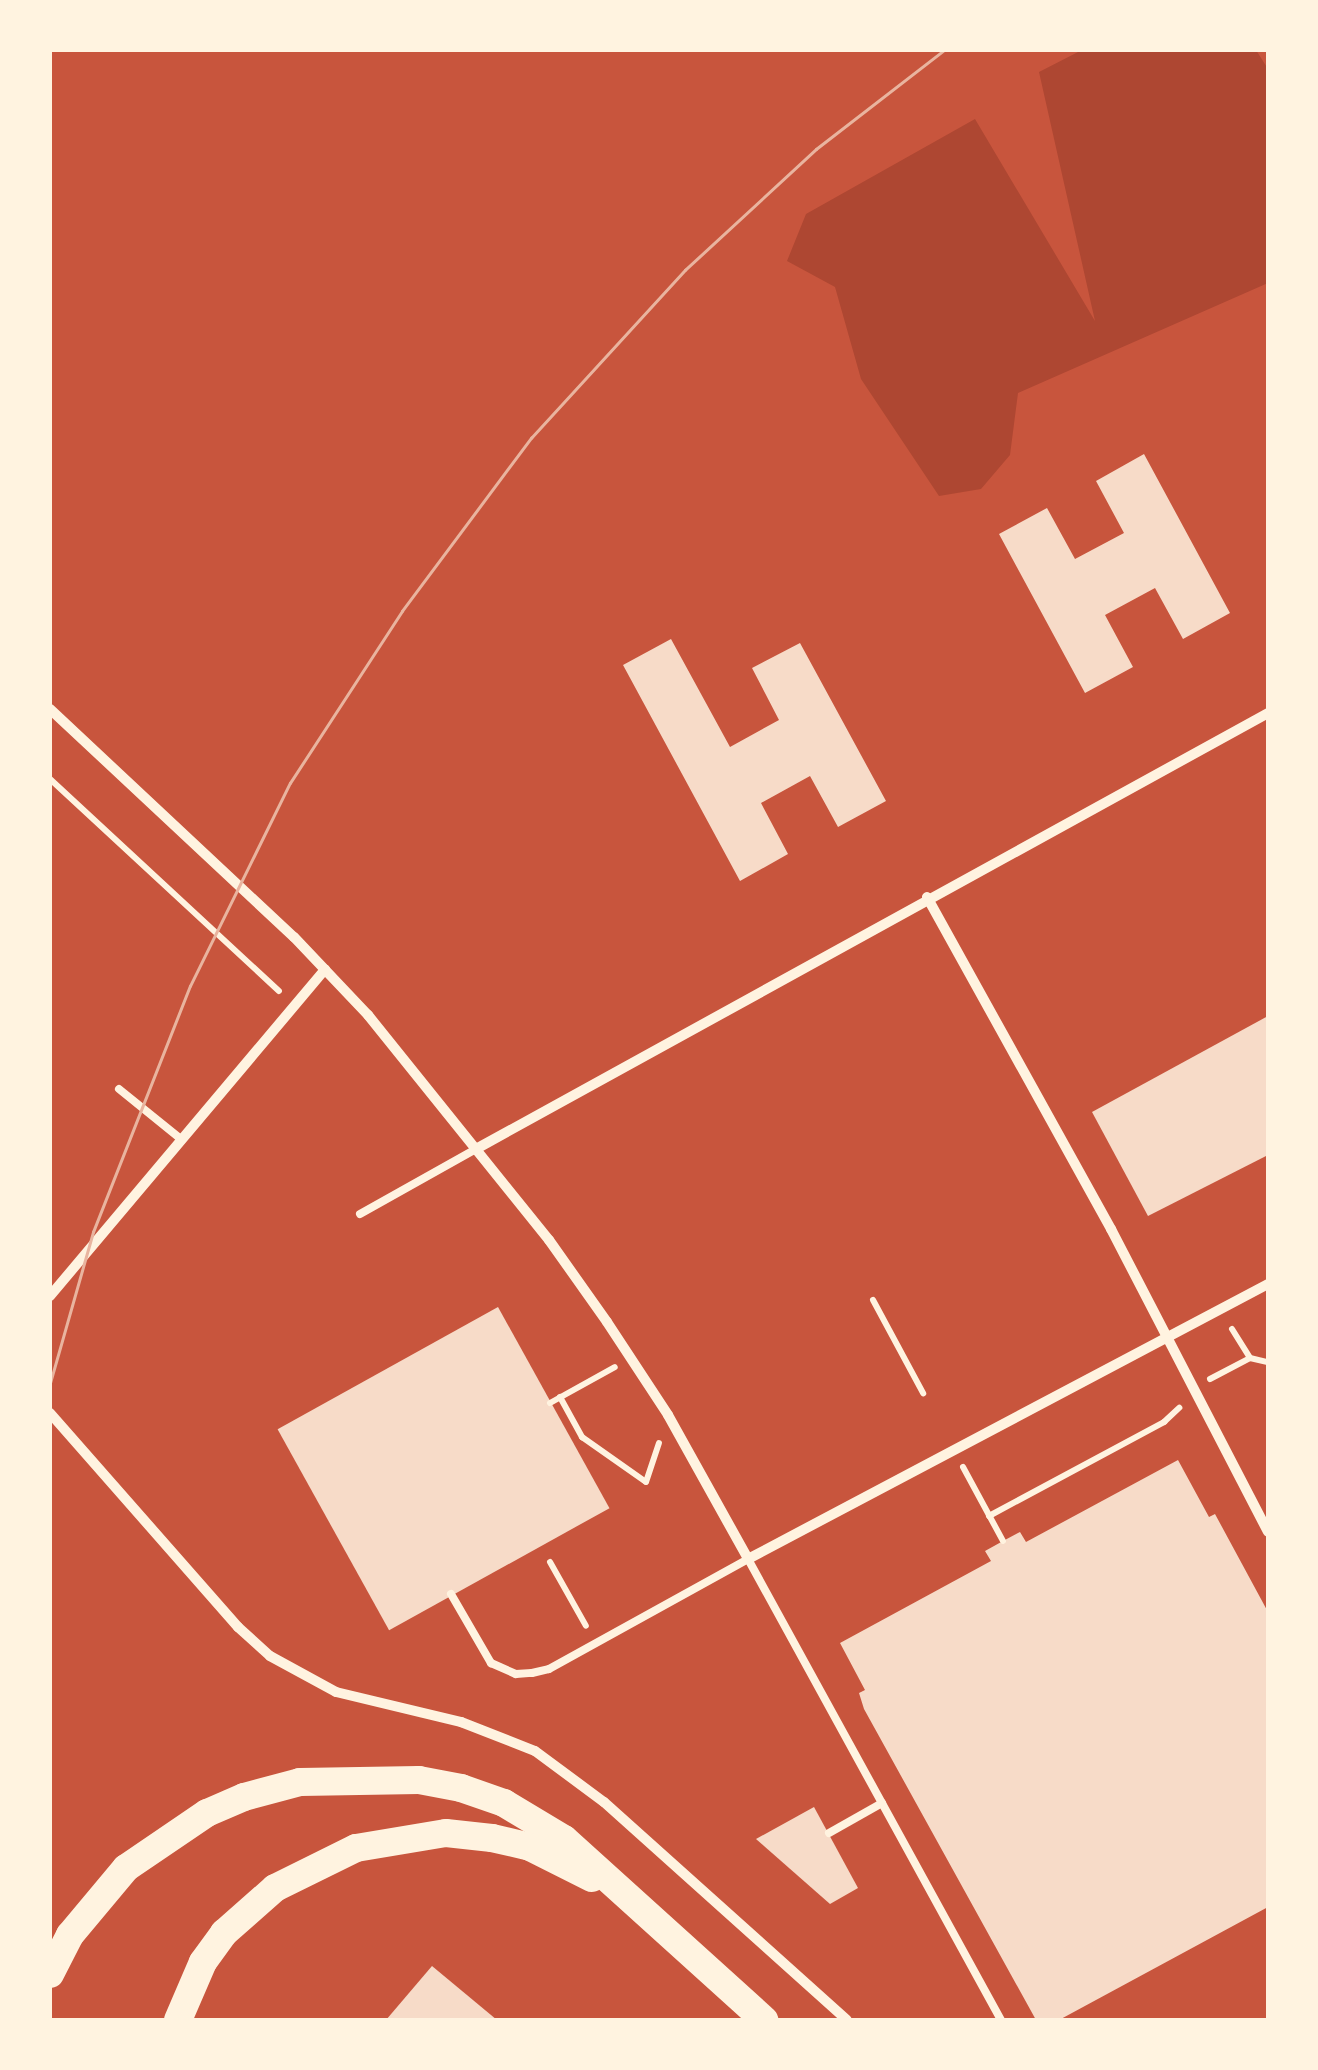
<!DOCTYPE html>
<style>
body{margin:0}
#map{position:relative;width:1318px;height:2070px;overflow:hidden;background:#c8553d;font-family:Karla,sans-serif}
div>[style]{position:absolute}
.green>*{inset:0;background:#ae4732}
.building>*{inset:0;background:#f7dbc8;transform-origin:0 0}
.path>*{height:6px;margin:-3px;padding:0 3px;transform-origin:3px;border-radius:3px;background:#fff3e0}
.service>*{height:8px;margin:-4px;padding:0 4px;transform-origin:4px;border-radius:4px;background:#fff3e0}
.minor>*{height:10px;margin:-5px;padding:0 5px;transform-origin:5px;border-radius:5px;background:#fff3e0}
.trunk>*{height:28px;margin:-14px;padding:0 14px;transform-origin:14px;border-radius:14px;background:#fff3e0}
.tram>*{height:2.5px;margin:-1.25px;padding:0 1.25px;transform-origin:1.25px;border-radius:1.25px;background:#e9b49f}
span{translate:-50% -50%;white-space:nowrap;text-align:center;line-height:1.15;-webkit-text-stroke:9px #fff3e0;paint-order:stroke}
.frame{position:absolute;inset:0;border:52px solid #fff3e0;pointer-events:none}
</style>
<div id="map">
<div class="green">
<i style="clip-path:polygon(1082px 50px,1256px 50px,1268px 69px,1268px 283px,1018px 393px,1010px 455px,981px 489px,939px 496px,861px 379px,835px 287px,787px 261px,806px 214px,975px 119px,1095px 321px,1039px 72px)"></i>
</div>
<div class="building">
<i style="clip-path:polygon(1144px 454px,1230px 613px,1183px 639px,1155px 588px,1105px 615px,1133px 667px,1085px 693px,999px 534px,1047px 508px,1075px 559px,1124px 533px,1096px 481px)"></i>
<i style="clip-path:polygon(671px 639px,730px 747px,779px 720px,752px 668px,800px 643px,886px 801px,838px 827px,810px 776px,761px 803px,788px 854px,740px 881px,623px 665px)"></i>
<i style="clip-path:polygon(1268px 1016px,1268px 1155px,1148px 1216px,1092px 1112px)"></i>
<i style="left:498px;top:1307px;width:230px;height:252px;rotate:61deg"></i>
<i style="clip-path:polygon(1178px 1460px,1209px 1517px,1215px 1514px,1268px 1612px,1268px 1907px,1059px 2020px,1036px 2020px,864px 1709px,859px 1693px,865px 1690px,840px 1643px,991px 1561px,985px 1551px,1003px 1541px,1020px 1532px,1026px 1542px)"></i>
<i style="clip-path:polygon(814px 1807px,858px 1888px,830px 1904px,756px 1839px)"></i>
<i style="clip-path:polygon(432px 1966px,497px 2020px,386px 2020px)"></i>
</div>
<div class="path">
<i style="left:50px;top:779px;width:312px;rotate:42.8deg"></i>
<i style="left:873px;top:1300px;width:106px;rotate:61.7deg"></i>
<i style="left:1232px;top:1329px;width:34px;rotate:58deg"></i>
<i style="left:1250px;top:1358px;width:18px;rotate:13deg"></i>
<i style="left:1210px;top:1379px;width:45px;rotate:-27.7deg"></i>
<i style="left:560px;top:1397px;width:46px;rotate:61.2deg"></i>
<i style="left:582px;top:1437px;width:78px;rotate:35.1deg"></i>
<i style="left:646px;top:1482px;width:41px;rotate:-71.6deg"></i>
<i style="left:550px;top:1403px;width:74px;rotate:-29deg"></i>
<i style="left:963px;top:1467px;width:84px;rotate:61.6deg"></i>
<i style="left:989px;top:1516px;width:199px;rotate:-28.2deg"></i>
<i style="left:1164px;top:1422px;width:21px;rotate:-43deg"></i>
<i style="left:550px;top:1562px;width:73px;rotate:60.6deg"></i>
</div>
<div class="service">
<i style="left:119px;top:1089px;width:81px;rotate:39deg"></i>
<i style="left:360px;top:1214px;width:133px;rotate:-29.3deg"></i>
<i style="left:451px;top:1594px;width:80px;rotate:59.9deg"></i>
<i style="left:491px;top:1663px;width:27px;rotate:24deg"></i>
<i style="left:516px;top:1674px;width:16px;rotate:-4deg"></i>
<i style="left:532px;top:1673px;width:17px;rotate:-13deg"></i>
<i style="left:549px;top:1669px;width:227px;rotate:-28.9deg"></i>
<i style="left:748px;top:1559px;width:526px;rotate:61.24deg"></i>
<i style="left:829px;top:1833px;width:61px;rotate:-29.5deg"></i>
</div>
<div class="minor">
<i style="left:50px;top:709px;width:334px;rotate:43.1deg"></i>
<i style="left:294px;top:937px;width:108px;rotate:46.5deg"></i>
<i style="left:368px;top:1015px;width:289px;rotate:51.2deg"></i>
<i style="left:549px;top:1240px;width:100px;rotate:54.7deg"></i>
<i style="left:607px;top:1322px;width:111px;rotate:56.7deg"></i>
<i style="left:668px;top:1415px;width:165px;rotate:60.9deg"></i>
<i style="left:748px;top:1559px;width:588px;rotate:-27.87deg"></i>
<i style="left:927px;top:897px;width:380px;rotate:61deg"></i>
<i style="left:1111px;top:1229px;width:341px;rotate:62.6deg"></i>
<i style="left:476px;top:1149px;width:904px;rotate:-28.83deg"></i>
<i style="left:50px;top:1296px;width:427px;rotate:-49.9deg"></i>
<i style="left:50px;top:1413px;width:285px;rotate:48.7deg"></i>
<i style="left:238px;top:1627px;width:43px;rotate:42.2deg"></i>
<i style="left:270px;top:1656px;width:75px;rotate:28.6deg"></i>
<i style="left:336px;top:1692px;width:129px;rotate:13.5deg"></i>
<i style="left:461px;top:1722px;width:79px;rotate:21.4deg"></i>
<i style="left:535px;top:1751px;width:86px;rotate:36.5deg"></i>
<i style="left:604px;top:1802px;width:326px;rotate:41.9deg"></i>
</div>
<div class="trunk">
<i style="left:50px;top:1974px;width:44px;rotate:-62.9deg"></i>
<i style="left:70px;top:1935px;width:87px;rotate:-50.1deg"></i>
<i style="left:126px;top:1868px;width:98px;rotate:-34.2deg"></i>
<i style="left:207px;top:1813px;width:40px;rotate:-23.4deg"></i>
<i style="left:244px;top:1797px;width:58px;rotate:-15deg"></i>
<i style="left:300px;top:1782px;width:119px;rotate:-1deg"></i>
<i style="left:419px;top:1780px;width:43px;rotate:10.8deg"></i>
<i style="left:461px;top:1788px;width:46px;rotate:19.2deg"></i>
<i style="left:504px;top:1803px;width:70px;rotate:31deg"></i>
<i style="left:564px;top:1839px;width:270px;rotate:42.1deg"></i>
<i style="left:178px;top:2020px;width:63px;rotate:-66.7deg"></i>
<i style="left:203px;top:1962px;width:36px;rotate:-54deg"></i>
<i style="left:224px;top:1933px;width:68px;rotate:-41.4deg"></i>
<i style="left:275px;top:1888px;width:90px;rotate:-26.3deg"></i>
<i style="left:356px;top:1848px;width:91px;rotate:-9.5deg"></i>
<i style="left:446px;top:1833px;width:46px;rotate:6.2deg"></i>
<i style="left:492px;top:1838px;width:39px;rotate:13deg"></i>
<i style="left:530px;top:1847px;width:69px;rotate:26.6deg"></i>
</div>
<div class="tram">
<i style="left:50px;top:1383px;width:157px;rotate:-74.1deg"></i>
<i style="left:93px;top:1232px;width:264px;rotate:-68.5deg"></i>
<i style="left:190px;top:986px;width:226px;rotate:-63.8deg"></i>
<i style="left:290px;top:783px;width:205px;rotate:-56.9deg"></i>
<i style="left:402px;top:611px;width:216px;rotate:-53.3deg"></i>
<i style="left:531px;top:438px;width:228px;rotate:-47.5deg"></i>
<i style="left:685px;top:270px;width:178px;rotate:-42.7deg"></i>
<i style="left:816px;top:149px;width:162px;rotate:-37.7deg"></i>
</div>
<div class="frame"></div>
</div>
